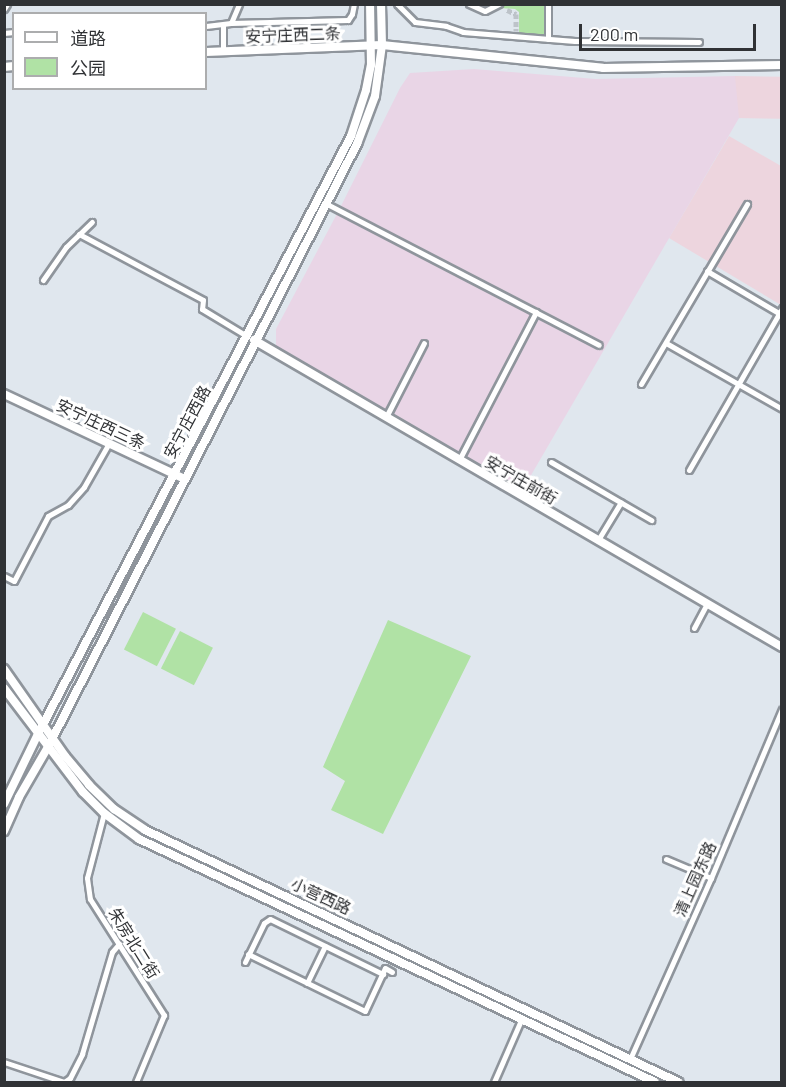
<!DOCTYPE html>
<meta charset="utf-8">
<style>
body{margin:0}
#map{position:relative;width:786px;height:1087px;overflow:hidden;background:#e0e7ee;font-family:Barlow,"Noto Sans SC",sans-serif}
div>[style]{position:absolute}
.commercial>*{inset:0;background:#edd5de;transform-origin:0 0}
.industrial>*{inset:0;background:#e9d5e6}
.green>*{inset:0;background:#b0e2a5;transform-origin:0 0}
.street-tunnel>*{height:5px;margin-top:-2.5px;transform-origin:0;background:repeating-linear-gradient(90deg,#bdc3c9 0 5px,transparent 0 7.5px)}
.roads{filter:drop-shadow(2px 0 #8f959c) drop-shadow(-2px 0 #8f959c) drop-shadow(0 2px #8f959c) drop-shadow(0 -2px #8f959c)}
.street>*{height:5px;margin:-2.5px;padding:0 2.5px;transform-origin:2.5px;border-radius:2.5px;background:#fff}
.secondary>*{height:8px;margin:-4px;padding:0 4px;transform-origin:4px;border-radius:4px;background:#fff}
span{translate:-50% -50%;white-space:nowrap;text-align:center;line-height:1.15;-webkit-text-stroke:6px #fff;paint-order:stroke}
.street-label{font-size:16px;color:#303235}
.frame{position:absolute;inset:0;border:6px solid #303235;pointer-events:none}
.legend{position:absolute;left:12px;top:12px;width:195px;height:78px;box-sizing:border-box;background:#fff;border:2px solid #acadae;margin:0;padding:8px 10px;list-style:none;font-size:18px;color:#303235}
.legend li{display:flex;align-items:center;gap:12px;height:30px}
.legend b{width:30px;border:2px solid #acadae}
.scale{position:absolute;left:579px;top:24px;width:177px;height:27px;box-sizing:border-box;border:3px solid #303235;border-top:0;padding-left:8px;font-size:18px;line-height:21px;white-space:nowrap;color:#303235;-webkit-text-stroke:4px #fff;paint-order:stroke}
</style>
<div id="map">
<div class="commercial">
<i style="left:735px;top:76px;width:46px;height:42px;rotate:1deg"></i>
<i style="clip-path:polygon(729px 136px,781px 166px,781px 305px,669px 238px)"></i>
</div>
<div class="industrial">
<i style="clip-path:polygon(474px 69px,596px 79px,735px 76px,739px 118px,523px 489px,276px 346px,276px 329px,339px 210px,400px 88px,410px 73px)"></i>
</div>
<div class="green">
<i style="clip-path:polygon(501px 5px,547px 5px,546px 35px,519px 34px,519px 12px,515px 9px,501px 8px)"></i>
<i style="left:143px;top:612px;width:37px;height:42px;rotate:27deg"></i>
<i style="clip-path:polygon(388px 620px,471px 656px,383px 834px,331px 810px,345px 781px,323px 767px)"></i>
<i style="left:180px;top:631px;width:37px;height:42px;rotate:27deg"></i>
</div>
<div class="street-tunnel">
<i style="left:507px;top:10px;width:10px;rotate:24deg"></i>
<i style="left:516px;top:14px;width:17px;rotate:90deg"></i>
</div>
<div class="roads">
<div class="street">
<i style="left:397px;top:4px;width:25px;rotate:45deg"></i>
<i style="left:415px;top:22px;width:31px;rotate:7deg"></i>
<i style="left:446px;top:26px;width:18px;rotate:19deg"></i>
<i style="left:463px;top:32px;width:112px;rotate:4.6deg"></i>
<i style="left:575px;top:41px;width:124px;rotate:0.5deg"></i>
<i style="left:469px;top:4px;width:17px;rotate:24deg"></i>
<i style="left:485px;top:11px;width:16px;rotate:-27deg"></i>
<i style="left:4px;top:9px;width:6px;rotate:-59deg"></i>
<i style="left:231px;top:23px;width:21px;rotate:-67deg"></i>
<i style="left:206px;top:26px;width:25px;rotate:-7deg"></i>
<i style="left:231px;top:23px;width:117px;rotate:-1.5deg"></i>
<i style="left:348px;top:20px;width:7px;rotate:-56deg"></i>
<i style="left:352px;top:14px;width:10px;rotate:-79deg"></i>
<i style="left:223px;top:26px;width:25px;rotate:90deg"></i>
<i style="left:4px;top:33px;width:10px;rotate:-6deg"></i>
<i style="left:548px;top:39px;width:35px;rotate:-90deg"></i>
<i style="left:327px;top:204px;width:306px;rotate:27.4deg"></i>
<i style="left:79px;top:234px;width:140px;rotate:28deg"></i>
<i style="left:203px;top:300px;width:9px;rotate:96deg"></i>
<i style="left:202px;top:309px;width:52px;rotate:31deg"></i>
<i style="left:707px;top:271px;width:87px;rotate:30.4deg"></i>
<i style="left:43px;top:280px;width:40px;rotate:-55.1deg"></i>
<i style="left:66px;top:247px;width:36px;rotate:-44deg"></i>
<i style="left:666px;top:343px;width:133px;rotate:29.6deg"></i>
<i style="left:641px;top:384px;width:209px;rotate:-59.5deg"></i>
<i style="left:386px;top:417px;width:83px;rotate:-62.8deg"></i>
<i style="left:459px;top:460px;width:167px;rotate:-62.5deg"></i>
<i style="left:551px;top:462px;width:116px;rotate:30.1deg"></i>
<i style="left:689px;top:470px;width:187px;rotate:-60.1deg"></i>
<i style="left:598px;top:540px;width:44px;rotate:-58.8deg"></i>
<i style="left:4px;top:576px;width:11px;rotate:27deg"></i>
<i style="left:14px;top:581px;width:73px;rotate:-62.4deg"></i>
<i style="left:48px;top:516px;width:23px;rotate:-29deg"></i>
<i style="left:68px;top:505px;width:24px;rotate:-48deg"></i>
<i style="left:84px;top:487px;width:51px;rotate:-60.4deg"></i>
<i style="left:694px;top:628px;width:27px;rotate:-62deg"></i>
<i style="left:104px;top:813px;width:67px;rotate:104.7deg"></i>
<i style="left:87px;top:878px;width:21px;rotate:82deg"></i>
<i style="left:90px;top:899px;width:138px;rotate:57.5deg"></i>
<i style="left:164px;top:1015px;width:73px;rotate:112.7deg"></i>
<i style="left:666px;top:859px;width:49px;rotate:22.9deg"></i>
<i style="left:248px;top:954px;width:130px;rotate:26deg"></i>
<i style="left:365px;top:1011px;width:47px;rotate:-65.1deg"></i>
<i style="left:385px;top:968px;width:8px;rotate:30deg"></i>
<i style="left:245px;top:962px;width:43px;rotate:-64deg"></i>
<i style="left:264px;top:923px;width:7px;rotate:-34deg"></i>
<i style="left:270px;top:919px;width:126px;rotate:26deg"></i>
<i style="left:307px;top:983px;width:41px;rotate:-64.1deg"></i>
<i style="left:630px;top:1059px;width:198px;rotate:-65.9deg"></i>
<i style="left:711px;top:878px;width:183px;rotate:-67.2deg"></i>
<i style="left:4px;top:1062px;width:63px;rotate:18.4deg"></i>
<i style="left:64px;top:1082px;width:7px;rotate:-34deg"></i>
<i style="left:70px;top:1078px;width:27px;rotate:-63deg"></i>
<i style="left:82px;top:1054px;width:106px;rotate:-73.6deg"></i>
<i style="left:112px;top:952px;width:11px;rotate:-49deg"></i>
<i style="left:494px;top:1082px;width:70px;rotate:-66.4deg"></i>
</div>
<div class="secondary">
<i style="left:206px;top:52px;width:176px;rotate:-2.3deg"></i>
<i style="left:382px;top:45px;width:222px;rotate:5.9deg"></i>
<i style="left:603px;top:68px;width:179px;rotate:-1deg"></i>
<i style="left:4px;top:67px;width:10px;rotate:-6deg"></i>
<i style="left:254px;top:340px;width:611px;rotate:30.18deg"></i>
<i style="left:4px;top:394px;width:200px;rotate:25.2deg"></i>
<i style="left:4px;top:669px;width:106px;rotate:55deg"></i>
<i style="left:65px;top:756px;width:38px;rotate:50deg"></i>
<i style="left:89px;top:785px;width:35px;rotate:44deg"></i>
<i style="left:114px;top:809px;width:37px;rotate:34deg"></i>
<i style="left:145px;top:830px;width:590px;rotate:25.3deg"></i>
<i style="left:4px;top:688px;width:131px;rotate:52.8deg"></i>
<i style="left:83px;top:792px;width:30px;rotate:45deg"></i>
<i style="left:104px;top:813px;width:44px;rotate:36.6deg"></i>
<i style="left:139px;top:839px;width:570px;rotate:25.22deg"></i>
<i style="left:4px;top:804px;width:78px;rotate:-64.1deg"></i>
<i style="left:38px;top:734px;width:675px;rotate:-62.37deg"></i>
<i style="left:351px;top:136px;width:48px;rotate:-71.9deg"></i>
<i style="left:366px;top:90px;width:25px;rotate:-79deg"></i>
<i style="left:371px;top:65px;width:61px;rotate:-90.9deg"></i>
<i style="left:4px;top:831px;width:37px;rotate:-66deg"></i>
<i style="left:19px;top:797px;width:58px;rotate:-59.9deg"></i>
<i style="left:48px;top:747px;width:678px;rotate:-62.87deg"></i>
<i style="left:357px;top:144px;width:51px;rotate:-69.4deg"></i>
<i style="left:375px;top:96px;width:51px;rotate:-82.2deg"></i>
<i style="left:382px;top:45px;width:41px;rotate:-91.4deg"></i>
</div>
</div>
<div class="street-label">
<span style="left:293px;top:35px;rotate:-2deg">安宁庄西二条</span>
<span style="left:187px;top:422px;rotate:-62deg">安宁庄西路</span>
<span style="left:101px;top:424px;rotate:25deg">安宁庄西三条</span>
<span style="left:521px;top:480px;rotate:30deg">安宁庄前街</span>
<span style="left:695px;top:879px;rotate:-66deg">清上园东路</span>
<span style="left:321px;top:896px;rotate:25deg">小营西路</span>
<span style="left:134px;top:943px;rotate:58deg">朱房北二街</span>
</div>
<div class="frame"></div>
<ul class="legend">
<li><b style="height:8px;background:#fff"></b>道路</li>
<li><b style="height:16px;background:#b0e2a5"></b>公园</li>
</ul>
<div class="scale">200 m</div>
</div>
